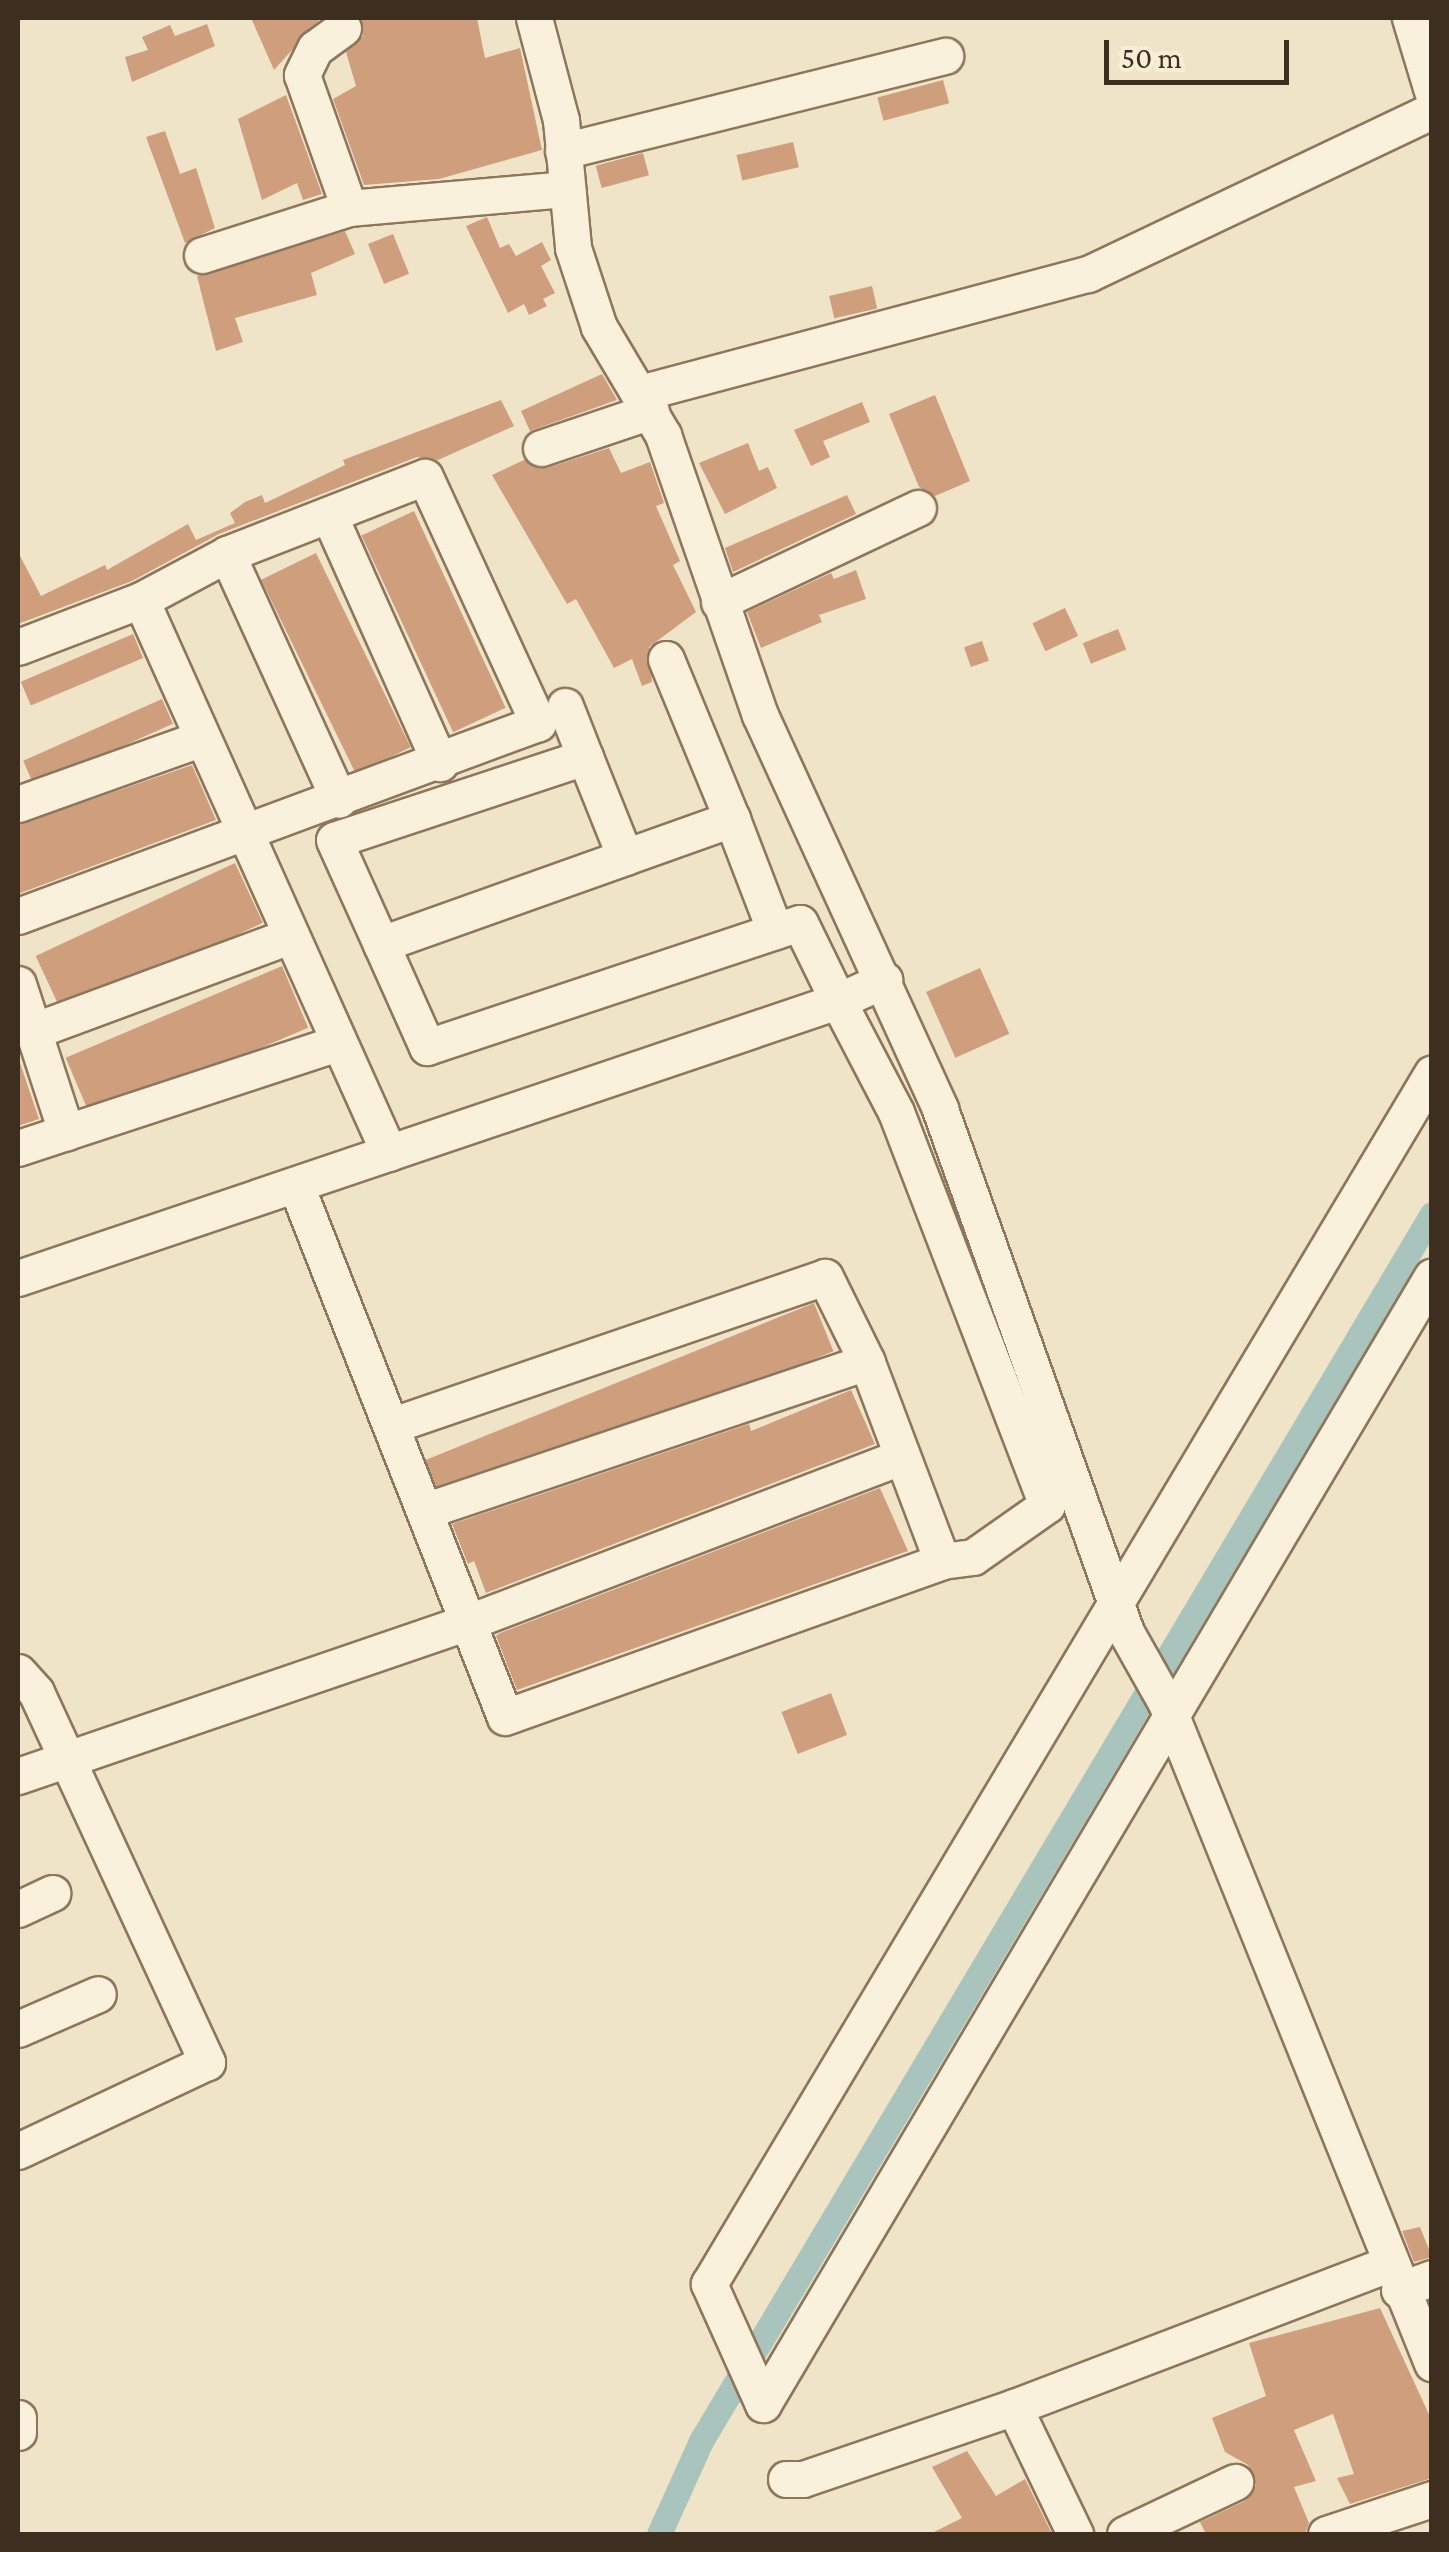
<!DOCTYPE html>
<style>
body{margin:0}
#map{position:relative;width:1449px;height:2552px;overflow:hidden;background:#f0e4c8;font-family:"Crimson Pro",serif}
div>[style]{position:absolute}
.canal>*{height:25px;margin:-12.5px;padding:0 12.5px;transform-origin:12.5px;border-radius:12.5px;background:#a9c4bc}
.building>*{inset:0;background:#cf9f7d;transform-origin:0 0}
.roads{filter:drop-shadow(2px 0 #8d765c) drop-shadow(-2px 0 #8d765c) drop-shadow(0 2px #8d765c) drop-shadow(0 -2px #8d765c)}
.minor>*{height:35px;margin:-17.5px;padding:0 17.5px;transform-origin:17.5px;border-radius:17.5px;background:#faf1dc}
span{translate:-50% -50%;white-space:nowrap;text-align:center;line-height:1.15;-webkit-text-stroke:10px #f7eed8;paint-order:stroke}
.frame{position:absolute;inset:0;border:20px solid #3d2e20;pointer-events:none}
.scale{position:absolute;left:1104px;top:40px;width:185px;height:45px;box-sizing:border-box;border:5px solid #3d2e20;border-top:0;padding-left:12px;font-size:30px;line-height:35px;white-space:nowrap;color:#3d2e20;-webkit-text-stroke:8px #f7eed8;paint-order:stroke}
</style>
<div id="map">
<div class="canal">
<i style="left:659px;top:2534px;width:102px;rotate:-65.7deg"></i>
<i style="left:701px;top:2441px;width:1428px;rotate:-59.22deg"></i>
</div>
<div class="building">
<i style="clip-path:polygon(251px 18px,321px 18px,274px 70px)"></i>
<i style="clip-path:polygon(361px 18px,477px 18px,485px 58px,520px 48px,542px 150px,439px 179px,364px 185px,333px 99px,356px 86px,346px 52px,363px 36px)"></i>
<i style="clip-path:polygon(207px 24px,215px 46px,132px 82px,125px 57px,148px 50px,142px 37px,170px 25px,175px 36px)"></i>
<i style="left:943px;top:80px;width:24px;height:68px;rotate:75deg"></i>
<i style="clip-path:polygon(286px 95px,322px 194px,303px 200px,297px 183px,262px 200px,238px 119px)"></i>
<i style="clip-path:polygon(165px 131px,180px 174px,196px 168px,215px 228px,185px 243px,146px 137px)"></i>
<i style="left:793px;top:142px;width:26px;height:58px;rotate:77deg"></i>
<i style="left:643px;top:153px;width:23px;height:49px;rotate:75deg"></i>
<i style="clip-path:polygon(487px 217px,500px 248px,509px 244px,516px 256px,542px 242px,551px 260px,541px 266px,555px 293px,543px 299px,547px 306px,529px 315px,524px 304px,508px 313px,466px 226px)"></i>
<i style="clip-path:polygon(345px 231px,355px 254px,311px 273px,317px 295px,235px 318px,243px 342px,216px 351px,197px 276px)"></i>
<i style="left:393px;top:234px;width:43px;height:27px;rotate:68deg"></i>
<i style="left:872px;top:286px;width:23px;height:44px;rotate:77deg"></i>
<i style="clip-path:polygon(602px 374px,617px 400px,530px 431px,521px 411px)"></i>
<i style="clip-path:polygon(935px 395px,970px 481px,935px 496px,919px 487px,889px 414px)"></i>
<i style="clip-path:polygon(501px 400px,514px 426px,438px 460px,417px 457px,219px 534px,132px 581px,18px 624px,18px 552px,41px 596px,105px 565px,107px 570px,188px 524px,196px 540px,235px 523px,230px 513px,245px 502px,262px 495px,265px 503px,345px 465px,343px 460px)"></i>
<i style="clip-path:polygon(862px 402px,870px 422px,823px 441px,830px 457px,811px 466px,794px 430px)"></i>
<i style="clip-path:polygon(748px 443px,759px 471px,768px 467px,777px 488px,725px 514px,699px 463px)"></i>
<i style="clip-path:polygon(609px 448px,621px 473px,650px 462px,664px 503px,656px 506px,680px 561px,673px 565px,696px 612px,649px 647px,652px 682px,642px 686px,632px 659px,614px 668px,576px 599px,567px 604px,492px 475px,524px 460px,547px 468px)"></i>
<i style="clip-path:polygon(847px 495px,856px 514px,733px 572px,725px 548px)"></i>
<i style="left:414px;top:511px;width:217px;height:58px;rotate:65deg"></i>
<i style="left:316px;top:553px;width:216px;height:61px;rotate:64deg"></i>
<i style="clip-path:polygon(856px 570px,866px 599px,819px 615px,822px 622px,761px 648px,747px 612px,831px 573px,834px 579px)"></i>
<i style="left:1065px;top:608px;width:31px;height:36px;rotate:65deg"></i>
<i style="left:1118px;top:629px;width:22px;height:38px;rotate:68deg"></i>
<i style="left:133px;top:634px;width:26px;height:122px;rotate:67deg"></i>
<i style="left:982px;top:641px;width:21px;height:19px;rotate:71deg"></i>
<i style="left:162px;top:699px;width:27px;height:152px;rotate:66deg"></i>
<i style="clip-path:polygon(192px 765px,216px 820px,18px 894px,18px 825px)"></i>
<i style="left:235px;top:863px;width:66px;height:220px;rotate:65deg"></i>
<i style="left:282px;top:966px;width:67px;height:235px;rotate:67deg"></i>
<i style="left:980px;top:968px;width:72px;height:59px;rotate:66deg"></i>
<i style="clip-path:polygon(18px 1057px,39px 1119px,18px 1126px)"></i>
<i style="left:814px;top:1303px;width:52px;height:419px;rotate:68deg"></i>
<i style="clip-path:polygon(851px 1390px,875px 1444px,486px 1593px,474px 1561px,468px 1564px,452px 1524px,749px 1424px,751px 1431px)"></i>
<i style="clip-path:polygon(880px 1488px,908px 1551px,517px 1690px,496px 1636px,500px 1633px)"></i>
<i style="left:831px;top:1693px;width:45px;height:53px;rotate:69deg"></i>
<i style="clip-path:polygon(1420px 2227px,1432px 2257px,1414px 2262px,1402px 2231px)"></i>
<i style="clip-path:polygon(1380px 2308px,1432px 2421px,1432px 2478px,1350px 2504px,1337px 2478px,1354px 2474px,1333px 2414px,1294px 2430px,1316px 2481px,1294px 2487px,1309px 2523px,1305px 2534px,1206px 2534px,1200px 2522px,1245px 2501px,1256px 2485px,1248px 2465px,1225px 2452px,1212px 2418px,1266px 2396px,1249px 2343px)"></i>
<i style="clip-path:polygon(967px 2451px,996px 2496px,1025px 2479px,1052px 2534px,930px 2534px,962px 2518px,932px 2467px)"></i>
</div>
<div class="roads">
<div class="minor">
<i style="left:534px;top:18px;width:106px;rotate:75.2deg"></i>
<i style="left:561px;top:120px;width:129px;rotate:84.6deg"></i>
<i style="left:573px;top:248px;width:83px;rotate:71.8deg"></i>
<i style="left:599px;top:327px;width:126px;rotate:59.3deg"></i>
<i style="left:663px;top:435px;width:296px;rotate:70.9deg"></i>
<i style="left:760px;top:715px;width:433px;rotate:65.4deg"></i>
<i style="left:940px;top:1109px;width:555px;rotate:70.42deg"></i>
<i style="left:1126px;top:1632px;width:81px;rotate:60.6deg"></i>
<i style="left:1166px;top:1703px;width:712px;rotate:68.05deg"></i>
<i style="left:1410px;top:18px;width:76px;rotate:73.2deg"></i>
<i style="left:343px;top:28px;width:34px;rotate:144deg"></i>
<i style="left:315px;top:48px;width:30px;rotate:116deg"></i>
<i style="left:302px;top:75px;width:141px;rotate:70.5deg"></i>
<i style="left:563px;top:151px;width:394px;rotate:-14deg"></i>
<i style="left:202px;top:255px;width:154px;rotate:-17.7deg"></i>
<i style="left:349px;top:208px;width:219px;rotate:-5deg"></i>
<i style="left:640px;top:393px;width:464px;rotate:-14.9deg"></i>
<i style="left:1088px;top:274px;width:381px;rotate:-25.4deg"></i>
<i style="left:541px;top:448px;width:116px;rotate:-18.6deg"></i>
<i style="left:329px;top:515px;width:272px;rotate:65.9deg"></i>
<i style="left:227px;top:554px;width:270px;rotate:65.5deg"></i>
<i style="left:141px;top:600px;width:606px;rotate:65.85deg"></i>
<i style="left:719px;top:602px;width:220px;rotate:-25.3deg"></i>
<i style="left:18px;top:647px;width:132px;rotate:-20.9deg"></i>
<i style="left:141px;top:600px;width:98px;rotate:-28.1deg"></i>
<i style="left:227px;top:554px;width:212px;rotate:-21.3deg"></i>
<i style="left:425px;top:477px;width:271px;rotate:65.3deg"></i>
<i style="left:538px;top:723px;width:555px;rotate:159.64deg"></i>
<i style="left:666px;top:659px;width:173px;rotate:67.6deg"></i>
<i style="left:565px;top:706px;width:55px;rotate:68.6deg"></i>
<i style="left:18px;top:804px;width:193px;rotate:-19.7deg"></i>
<i style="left:625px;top:857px;width:114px;rotate:-19.6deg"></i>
<i style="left:732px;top:819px;width:120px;rotate:69deg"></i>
<i style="left:381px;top:944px;width:259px;rotate:-19.6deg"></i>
<i style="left:625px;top:857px;width:108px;rotate:-111.8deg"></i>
<i style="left:585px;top:757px;width:264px;rotate:161.7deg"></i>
<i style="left:334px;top:840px;width:114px;rotate:65.7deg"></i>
<i style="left:381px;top:944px;width:113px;rotate:65.9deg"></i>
<i style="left:427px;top:1047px;width:393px;rotate:-18.4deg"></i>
<i style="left:800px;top:923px;width:87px;rotate:64deg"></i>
<i style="left:838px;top:1001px;width:51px;rotate:-24.5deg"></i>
<i style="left:18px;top:984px;width:156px;rotate:72deg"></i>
<i style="left:33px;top:1031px;width:274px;rotate:-20.3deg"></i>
<i style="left:18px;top:1148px;width:336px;rotate:-18.2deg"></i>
<i style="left:297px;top:1188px;width:568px;rotate:68.54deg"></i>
<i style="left:505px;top:1717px;width:464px;rotate:-19.6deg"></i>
<i style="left:942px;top:1561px;width:213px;rotate:-110.7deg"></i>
<i style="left:867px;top:1362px;width:95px;rotate:-116.3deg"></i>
<i style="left:825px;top:1277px;width:457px;rotate:161.1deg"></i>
<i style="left:18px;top:1278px;width:866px;rotate:-18.67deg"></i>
<i style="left:838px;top:1001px;width:125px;rotate:62.4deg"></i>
<i style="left:896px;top:1112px;width:421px;rotate:69deg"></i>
<i style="left:1047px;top:1505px;width:90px;rotate:144.9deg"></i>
<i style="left:973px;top:1557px;width:31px;rotate:173deg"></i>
<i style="left:427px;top:1510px;width:464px;rotate:-18.6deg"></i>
<i style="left:18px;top:1672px;width:27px;rotate:48deg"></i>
<i style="left:36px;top:1692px;width:408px;rotate:65.2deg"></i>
<i style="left:207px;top:2062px;width:209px;rotate:154.8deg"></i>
<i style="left:18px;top:1776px;width:473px;rotate:-18.9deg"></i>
<i style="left:466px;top:1623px;width:466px;rotate:-20.9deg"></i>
<i style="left:18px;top:1909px;width:38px;rotate:-25deg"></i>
<i style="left:18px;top:2029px;width:87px;rotate:-23.6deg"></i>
<i style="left:1399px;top:2290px;width:35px;rotate:-20deg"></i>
<i style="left:763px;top:2404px;width:132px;rotate:-114.2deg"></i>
<i style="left:709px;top:2284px;width:1410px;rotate:-59.16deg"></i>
<i style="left:763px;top:2404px;width:1311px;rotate:-59.33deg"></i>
<i style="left:1014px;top:2407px;width:141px;rotate:64.3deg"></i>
<i style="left:18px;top:2418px;width:14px;rotate:90deg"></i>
<i style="left:786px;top:2479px;width:17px"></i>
<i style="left:803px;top:2479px;width:223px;rotate:-18.8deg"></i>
<i style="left:1014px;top:2407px;width:401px;rotate:-20.9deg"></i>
<i style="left:1125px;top:2534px;width:122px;rotate:-25.3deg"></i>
<i style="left:1326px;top:2534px;width:112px;rotate:-18.3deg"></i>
</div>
</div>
<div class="frame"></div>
<div class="scale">50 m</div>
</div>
